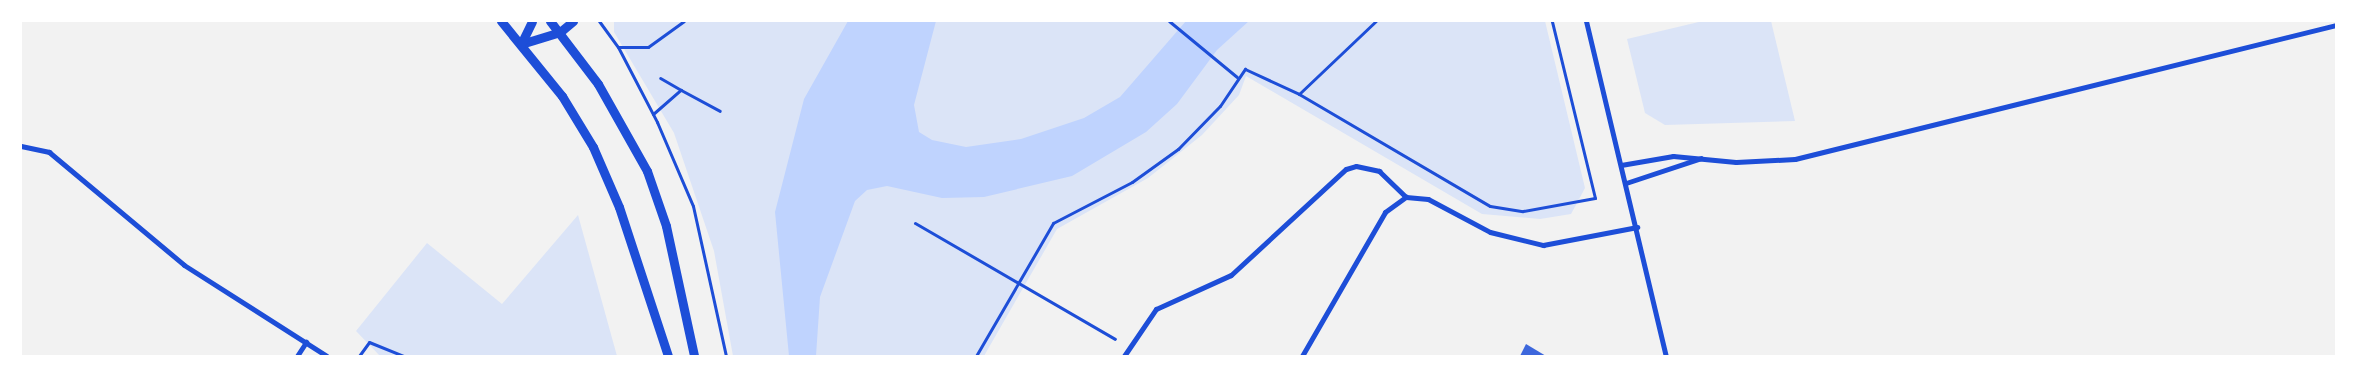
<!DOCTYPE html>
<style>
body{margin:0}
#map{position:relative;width:2357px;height:377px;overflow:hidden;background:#f2f2f2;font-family:Overpass,sans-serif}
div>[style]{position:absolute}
.green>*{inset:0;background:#dbe4f7}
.water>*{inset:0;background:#bfd3fe}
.building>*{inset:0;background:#3d67dc}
.path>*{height:3px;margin:-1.5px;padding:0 1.5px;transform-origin:1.5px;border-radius:1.5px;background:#1d4ed8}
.minor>*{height:5px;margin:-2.5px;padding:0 2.5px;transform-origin:2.5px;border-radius:2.5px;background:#1d4ed8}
.tertiary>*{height:9px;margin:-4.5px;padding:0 4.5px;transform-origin:4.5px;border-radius:4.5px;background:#1d4ed8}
span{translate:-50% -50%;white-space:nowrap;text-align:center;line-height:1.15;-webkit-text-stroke:5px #fff;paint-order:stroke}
.frame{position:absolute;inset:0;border:22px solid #fff;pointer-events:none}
</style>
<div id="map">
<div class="green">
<i style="clip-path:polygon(614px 21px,1545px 21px,1585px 188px,1571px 214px,1540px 219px,1482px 214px,1246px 76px,1239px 95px,1202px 135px,1148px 178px,1057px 229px,984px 356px,733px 356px,714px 251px,674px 133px,614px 32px)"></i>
<i style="clip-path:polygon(1703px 21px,1771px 21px,1795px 121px,1665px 125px,1645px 113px,1627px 39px)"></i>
<i style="clip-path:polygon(578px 215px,617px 356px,380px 356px,356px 331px,427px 243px,502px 304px)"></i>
</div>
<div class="water">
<i style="clip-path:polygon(848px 21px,936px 21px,914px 105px,919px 132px,932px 140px,966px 147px,1021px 139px,1084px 118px,1120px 97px,1186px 21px,1249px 21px,1217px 50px,1177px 104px,1146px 132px,1072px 176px,984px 197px,942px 198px,887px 186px,867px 190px,855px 201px,820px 297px,816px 356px,789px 356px,775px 212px,804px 99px)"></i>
</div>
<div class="building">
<i style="clip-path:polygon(1526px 344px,1546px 356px,1520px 356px)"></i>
</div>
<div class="path">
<i style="left:599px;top:21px;width:32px;rotate:54deg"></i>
<i style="left:618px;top:47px;width:85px;rotate:62.5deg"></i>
<i style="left:657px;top:122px;width:91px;rotate:66.8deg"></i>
<i style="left:693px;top:206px;width:154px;rotate:77.6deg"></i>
<i style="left:1169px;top:21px;width:88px;rotate:39.5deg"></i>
<i style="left:619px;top:47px;width:29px"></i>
<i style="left:648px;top:47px;width:44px;rotate:-35.8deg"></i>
<i style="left:681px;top:90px;width:44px;rotate:28.3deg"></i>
<i style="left:1299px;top:94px;width:221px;rotate:30.4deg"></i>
<i style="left:1490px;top:206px;width:33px;rotate:9deg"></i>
<i style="left:1523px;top:211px;width:73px;rotate:-10.2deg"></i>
<i style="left:1595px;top:198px;width:182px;rotate:-103.7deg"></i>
<i style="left:653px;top:114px;width:37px;rotate:-41deg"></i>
<i style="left:681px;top:90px;width:24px;rotate:-150deg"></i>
<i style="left:915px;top:223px;width:231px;rotate:30.1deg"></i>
<i style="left:359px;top:356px;width:17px;rotate:-54deg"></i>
<i style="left:369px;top:342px;width:37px;rotate:22deg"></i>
<i style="left:976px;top:356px;width:154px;rotate:-59.9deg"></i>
<i style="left:1053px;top:223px;width:89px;rotate:-27.4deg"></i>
<i style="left:1132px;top:182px;width:57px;rotate:-35.7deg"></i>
<i style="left:1178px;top:149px;width:60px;rotate:-45.7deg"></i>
<i style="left:1220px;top:106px;width:45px;rotate:-56deg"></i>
<i style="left:1245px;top:69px;width:60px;rotate:24.8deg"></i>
<i style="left:1299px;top:94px;width:106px;rotate:-43.5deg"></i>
</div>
<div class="minor">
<i style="left:1586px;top:21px;width:344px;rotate:76.6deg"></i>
<i style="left:21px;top:146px;width:29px;rotate:12deg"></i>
<i style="left:49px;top:152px;width:176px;rotate:39.9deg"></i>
<i style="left:184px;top:265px;width:169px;rotate:32.5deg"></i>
<i style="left:1621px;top:165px;width:53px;rotate:-9.8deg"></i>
<i style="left:1673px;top:156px;width:63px;rotate:5.4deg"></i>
<i style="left:1736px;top:162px;width:59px;rotate:-2.9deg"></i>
<i style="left:1795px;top:159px;width:557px;rotate:-13.91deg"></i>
<i style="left:1626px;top:183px;width:79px;rotate:-18.4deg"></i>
<i style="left:297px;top:356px;width:17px;rotate:-57deg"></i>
<i style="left:1124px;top:356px;width:57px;rotate:-55.8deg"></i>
<i style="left:1156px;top:309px;width:82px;rotate:-24.4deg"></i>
<i style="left:1231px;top:275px;width:156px;rotate:-42.7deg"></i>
<i style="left:1346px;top:169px;width:10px;rotate:-17deg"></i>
<i style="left:1356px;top:166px;width:24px;rotate:12deg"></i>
<i style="left:1379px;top:171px;width:37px;rotate:44deg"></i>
<i style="left:1302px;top:356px;width:166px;rotate:-60deg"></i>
<i style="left:1385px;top:212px;width:26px;rotate:-36deg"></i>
<i style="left:1406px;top:197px;width:22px;rotate:5deg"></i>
<i style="left:1428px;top:199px;width:70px;rotate:28deg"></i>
<i style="left:1490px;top:232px;width:55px;rotate:13.8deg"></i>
<i style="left:1543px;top:245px;width:96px;rotate:-10.8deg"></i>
</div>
<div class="tertiary">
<i style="left:501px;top:21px;width:97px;rotate:50.9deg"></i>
<i style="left:562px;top:96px;width:60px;rotate:58.7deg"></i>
<i style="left:593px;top:147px;width:65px;rotate:66.6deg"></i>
<i style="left:619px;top:207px;width:157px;rotate:71.8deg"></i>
<i style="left:550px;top:21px;width:79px;rotate:52.7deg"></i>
<i style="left:598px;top:84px;width:100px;rotate:60.6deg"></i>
<i style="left:647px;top:171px;width:58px;rotate:70.9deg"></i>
<i style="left:666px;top:226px;width:133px;rotate:77.8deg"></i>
<i style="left:521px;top:44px;width:41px;rotate:-17.1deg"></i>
<i style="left:560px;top:32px;width:17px;rotate:-40deg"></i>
<i style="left:521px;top:44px;width:25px;rotate:-64deg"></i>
</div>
<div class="frame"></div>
</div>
